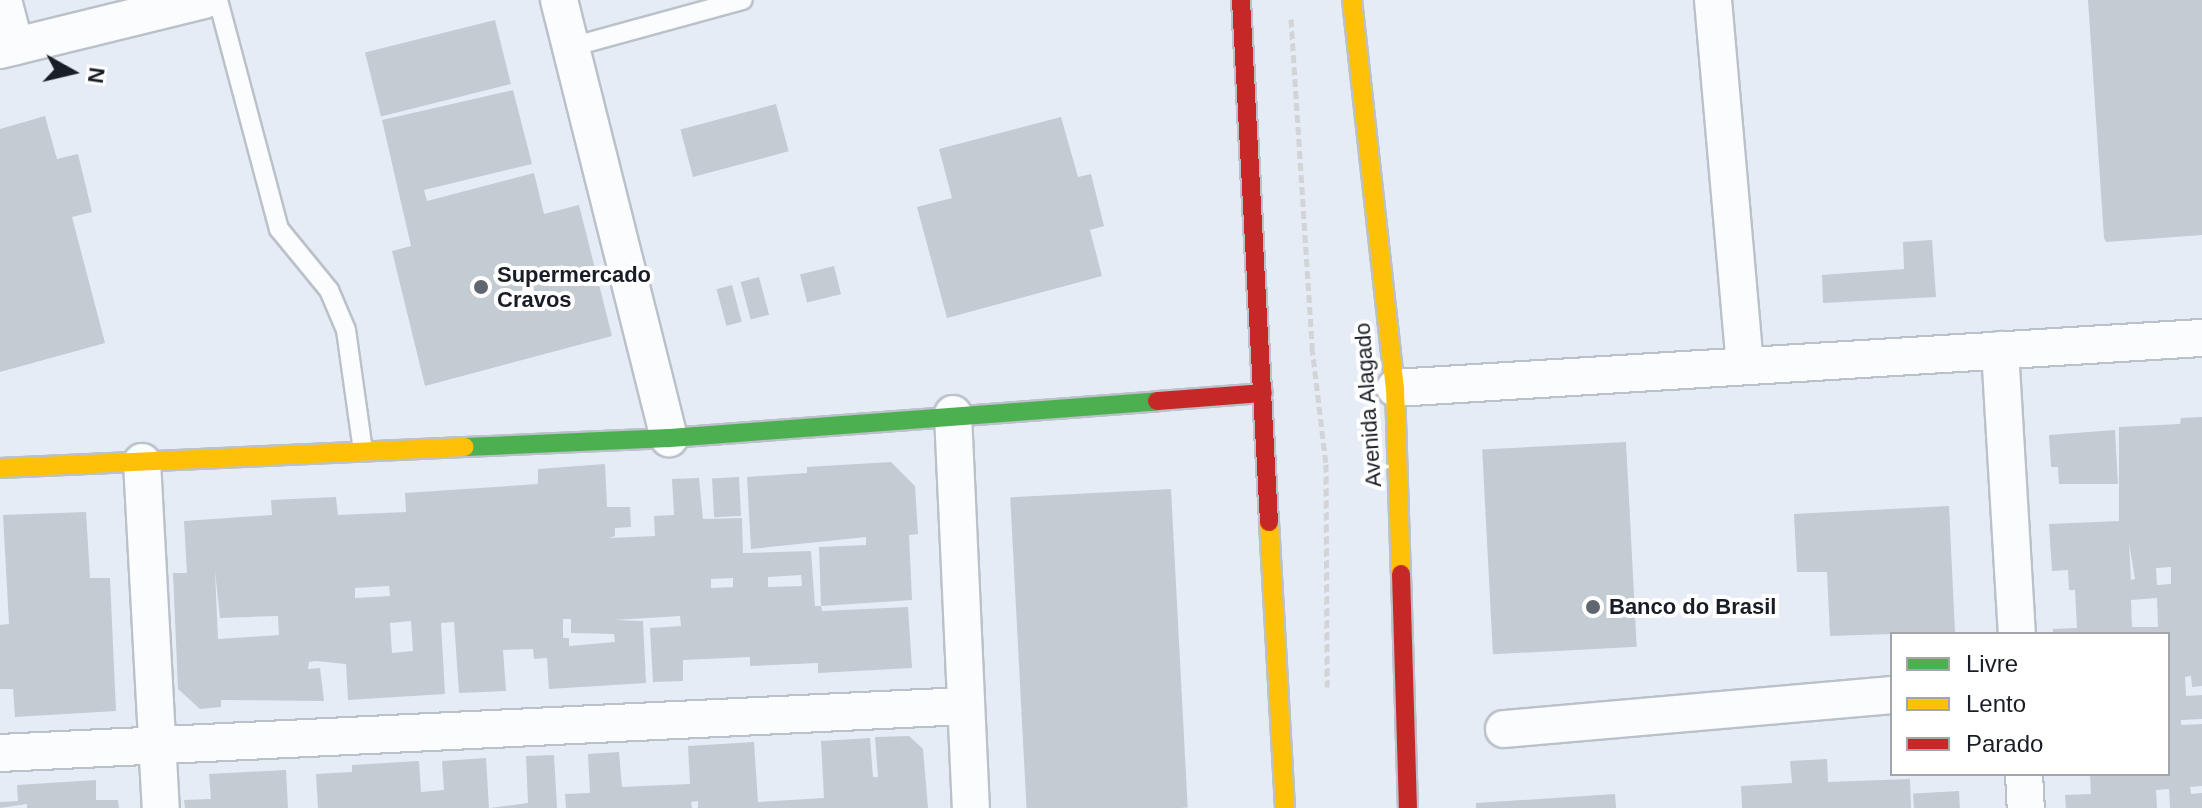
<!DOCTYPE html>
<style>
body{margin:0}
#map{position:relative;width:2202px;height:808px;overflow:hidden;background:#e5ecf6;font-family:Arial,sans-serif}
div>[style]{position:absolute}
.building>*{inset:0;background:#c3ccd2;transform-origin:0 0}
.path>*{height:5px;margin-top:-2.5px;transform-origin:0;background:repeating-linear-gradient(90deg,#d2d4d7 0 8px,transparent 0 12px)}
.roads{filter:drop-shadow(2px 0 #bbc1c9) drop-shadow(-2px 0 #bbc1c9) drop-shadow(0 2px #bbc1c9) drop-shadow(0 -2px #bbc1c9)}
.lane>*{height:18px;margin:-9px;padding:0 9px;transform-origin:9px;border-radius:9px;background:#fbfcfe}
.street>*{height:36px;margin:-18px;padding:0 18px;transform-origin:18px;border-radius:18px;background:#fbfcfe}
.fast>*{height:18px;margin:-9px;padding:0 9px;transform-origin:9px;border-radius:9px;background:#4caf50}
.slow>*{height:18px;margin:-9px;padding:0 9px;transform-origin:9px;border-radius:9px;background:#ffc107}
.jam>*{height:18px;margin:-9px;padding:0 9px;transform-origin:9px;border-radius:9px;background:#c62828}
.dots>*{width:22px;height:22px;translate:-50% -50%;box-sizing:border-box;border:4px solid #fff;border-radius:50%}
span{translate:-50% -50%;white-space:nowrap;text-align:center;line-height:1.15;-webkit-text-stroke:8px #fff;paint-order:stroke}
.poi-label{font-size:22px;color:#191e26;font-weight:700}
.left{translate:0 -50%;text-align:left}
.street-label{font-size:22px;color:#191e26}
.legend{position:absolute;left:1890px;top:632px;width:280px;height:144px;box-sizing:border-box;background:#fff;border:2px solid #a3a5a8;margin:0;padding:10px 14px;list-style:none;font-size:24px;color:#191e26}
.legend li{display:flex;align-items:center;gap:16px;height:40px}
.legend b{width:40px;border:2px solid #a3a5a8}
.north{position:absolute;left:32px;top:32px;width:80px;height:80px;-webkit-text-stroke:6px #fff;paint-order:stroke;rotate:98deg;font-size:22px;font-weight:700;line-height:32px;text-align:center;color:#191e26}
.north::after{content:'';display:block;margin:auto;width:28px;height:36px;background:#191e26;clip-path:polygon(50% 0,100% 100%,50% 72%,0 100%)}
</style>
<div id="map">
<div class="building">
<i style="clip-path:polygon(2088px 0,2202px 0,2202px 235px,2106px 242px,2104px 238px)"></i>
<i style="left:495px;top:20px;width:66px;height:134px;rotate:76deg"></i>
<i style="clip-path:polygon(513px 90px,532px 164px,424px 190px,427px 201px,534px 173px,544px 214px,579px 205px,612px 336px,425px 386px,392px 251px,411px 246px,382px 120px)"></i>
<i style="left:776px;top:104px;width:49px;height:99px;rotate:75deg"></i>
<i style="clip-path:polygon(45px 116px,57px 159px,78px 154px,92px 212px,72px 217px,105px 343px,0 372px,0 129px)"></i>
<i style="clip-path:polygon(1061px 117px,1078px 177px,1091px 174px,1104px 226px,1090px 230px,1102px 276px,947px 318px,917px 207px,952px 198px,939px 149px)"></i>
<i style="clip-path:polygon(1932px 240px,1936px 297px,1823px 303px,1822px 275px,1904px 269px,1903px 242px)"></i>
<i style="left:834px;top:266px;width:29px;height:35px;rotate:76deg"></i>
<i style="left:759px;top:277px;width:39px;height:19px;rotate:75deg"></i>
<i style="left:732px;top:285px;width:38px;height:16px;rotate:75deg"></i>
<i style="clip-path:polygon(evenodd,2202px 417px,2202px 686px,2192px 687px,2191px 676px,2185px 677px,2186px 696px,2202px 695px,2202px 719px,2181px 720px,2181px 725px,2202px 724px,2202px 786px,2190px 787px,2191px 794px,2202px 793px,2202px 808px,2170px 808px,2169px 789px,2156px 790px,2157px 808px,2066px 808px,2065px 795px,2091px 794px,2090px 774px,2168px 774px,2168px 634px,2053px 634px,2053px 629px,2077px 628px,2075px 590px,2069px 590px,2068px 570px,2052px 571px,2049px 524px,2119px 521px,2119px 427px,2180px 424px,2181px 418px,2202px 417px,2129px 543px,2135px 579px,2131px 580px,2129px 543px,2202px 417px,2171px 567px,2171px 584px,2157px 585px,2156px 568px,2171px 567px,2202px 417px,2157px 598px,2158px 627px,2132px 627px,2131px 600px,2157px 598px)"></i>
<i style="clip-path:polygon(2115px 430px,2118px 484px,2059px 484px,2058px 467px,2051px 467px,2049px 435px)"></i>
<i style="left:1626px;top:442px;width:205px;height:144px;rotate:87deg"></i>
<i style="clip-path:polygon(891px 462px,915px 486px,918px 534px,909px 535px,912px 600px,821px 606px,819px 547px,866px 545px,866px 537px,751px 549px,747px 477px,807px 473px,807px 467px)"></i>
<i style="clip-path:polygon(evenodd,605px 464px,607px 507px,630px 507px,631px 527px,615px 528px,615px 536px,609px 538px,655px 536px,654px 516px,674px 515px,672px 479px,699px 478px,703px 519px,742px 518px,743px 553px,811px 551px,815px 606px,821px 606px,822px 611px,908px 607px,912px 668px,818px 673px,818px 663px,750px 666px,750px 657px,683px 660px,683px 681px,653px 682px,650px 628px,681px 626px,680px 616px,614px 620px,643px 621px,646px 683px,549px 689px,547px 658px,534px 659px,533px 649px,503px 650px,506px 691px,459px 693px,454px 622px,441px 623px,445px 694px,348px 700px,346px 664px,315px 661px,309px 662px,308px 669px,320px 668px,324px 701px,221px 700px,221px 707px,200px 709px,178px 689px,173px 573px,187px 573px,184px 521px,272px 515px,271px 500px,336px 497px,338px 515px,406px 512px,405px 493px,538px 484px,538px 469px,605px 464px,215px 571px,220px 618px,278px 616px,279px 635px,218px 639px,215px 571px,605px 464px,801px 575px,802px 586px,768px 587px,768px 577px,801px 575px,605px 464px,733px 578px,733px 587px,711px 588px,711px 579px,733px 578px,605px 464px,389px 586px,390px 596px,355px 598px,355px 588px,389px 586px,605px 464px,563px 619px,571px 619px,571px 633px,614px 634px,615px 642px,569px 646px,569px 638px,563px 638px,563px 619px,605px 464px,411px 621px,413px 651px,392px 653px,390px 623px,411px 621px)"></i>
<i style="left:739px;top:477px;width:39px;height:27px;rotate:87deg"></i>
<i style="left:1171px;top:489px;width:319px;height:161px;rotate:87deg"></i>
<i style="clip-path:polygon(1949px 506px,1955px 632px,1830px 636px,1827px 572px,1797px 572px,1794px 514px)"></i>
<i style="clip-path:polygon(86px 512px,90px 578px,110px 578px,116px 711px,15px 717px,13px 689px,0 689px,0 625px,9px 624px,3px 515px)"></i>
<i style="clip-path:polygon(909px 736px,923px 749px,928px 808px,698px 808px,698px 801px,691px 802px,692px 808px,566px 808px,565px 794px,590px 793px,588px 754px,619px 752px,622px 787px,690px 784px,688px 746px,754px 742px,758px 802px,824px 798px,821px 741px,870px 738px,873px 777px,878px 777px,875px 737px)"></i>
<i style="clip-path:polygon(554px 755px,557px 808px,490px 808px,528px 803px,526px 756px)"></i>
<i style="clip-path:polygon(486px 758px,489px 808px,318px 808px,316px 774px,352px 772px,352px 765px,419px 761px,421px 792px,444px 790px,442px 761px)"></i>
<i style="clip-path:polygon(1827px 759px,1828px 782px,1910px 779px,1911px 808px,1742px 808px,1741px 786px,1792px 783px,1790px 761px)"></i>
<i style="clip-path:polygon(286px 770px,288px 808px,185px 808px,184px 800px,211px 799px,209px 774px)"></i>
<i style="clip-path:polygon(96px 780px,96px 800px,118px 800px,119px 808px,27px 808px,27px 804px,0 808px,0 802px,18px 801px,17px 785px)"></i>
<i style="left:1959px;top:791px;width:17px;height:46px;rotate:87deg"></i>
<i style="clip-path:polygon(1615px 794px,1616px 808px,1476px 808px,1476px 803px)"></i>
</div>
<div class="path">
<i style="left:1291px;top:19px;width:329px;rotate:86.3deg"></i>
<i style="left:1312px;top:347px;width:118px;rotate:83.2deg"></i>
<i style="left:1326px;top:464px;width:223px;rotate:89.7deg"></i>
</div>
<div class="roads">
<div class="lane">
<i style="left:218px;top:0;width:237px;rotate:75.1deg"></i>
<i style="left:279px;top:229px;width:79px;rotate:50.7deg"></i>
<i style="left:329px;top:290px;width:43px;rotate:67deg"></i>
<i style="left:346px;top:330px;width:122px;rotate:82deg"></i>
<i style="left:571px;top:47px;width:178px;rotate:-15.3deg"></i>
</div>
<div class="street">
<i style="left:3px;top:0;width:48px;rotate:75.4deg"></i>
<i style="left:559px;top:0;width:452px;rotate:75.9deg"></i>
<i style="left:1713px;top:0;width:365px;rotate:85deg"></i>
<i style="left:0;top:50px;width:210px;rotate:-13.8deg"></i>
<i style="left:2000px;top:350px;width:285px;rotate:86.6deg"></i>
<i style="left:1395px;top:388px;width:809px;rotate:-3.55deg"></i>
<i style="left:953px;top:414px;width:394px;rotate:87.4deg"></i>
<i style="left:142px;top:462px;width:347px;rotate:86.9deg"></i>
<i style="left:1504px;top:729px;width:389px;rotate:-5deg"></i>
<i style="left:0;top:753px;width:967px;rotate:-2.79deg"></i>
<i style="left:2024px;top:774px;width:34px;rotate:87deg"></i>
</div>
<div class="fast">
<i style="left:465px;top:447px;width:204px;rotate:-2.5deg"></i>
<i style="left:669px;top:438px;width:489px;rotate:-4.3deg"></i>
</div>
<div class="slow">
<i style="left:1352px;top:0;width:390px;rotate:83.7deg"></i>
<i style="left:1395px;top:388px;width:186px;rotate:88.2deg"></i>
<i style="left:0;top:468px;width:465px;rotate:-2.6deg"></i>
<i style="left:1269px;top:522px;width:286px;rotate:86.8deg"></i>
</div>
<div class="jam">
<i style="left:1241px;top:0;width:523px;rotate:86.93deg"></i>
<i style="left:1157px;top:401px;width:106px;rotate:-4.3deg"></i>
<i style="left:1401px;top:574px;width:234px;rotate:88.3deg"></i>
</div>
</div>
<div class="dots">
<i style="left:481px;top:287px;background:#60666f"></i>
<i style="left:1593px;top:607px;background:#60666f"></i>
</div>
<div class="poi-label">
<span class="left" style="left:497px;top:287px">Supermercado<br>Cravos</span>
<span class="left" style="left:1609px;top:607px">Banco do Brasil</span>
</div>
<div class="street-label">
<span style="left:1368px;top:405px;rotate:-94deg">Avenida Alagado</span>
</div>
<ul class="legend">
<li><b style="height:10px;background:#4caf50"></b>Livre</li>
<li><b style="height:10px;background:#ffc107"></b>Lento</li>
<li><b style="height:10px;background:#c62828"></b>Parado</li>
</ul>
<div class="north">N</div>
</div>
